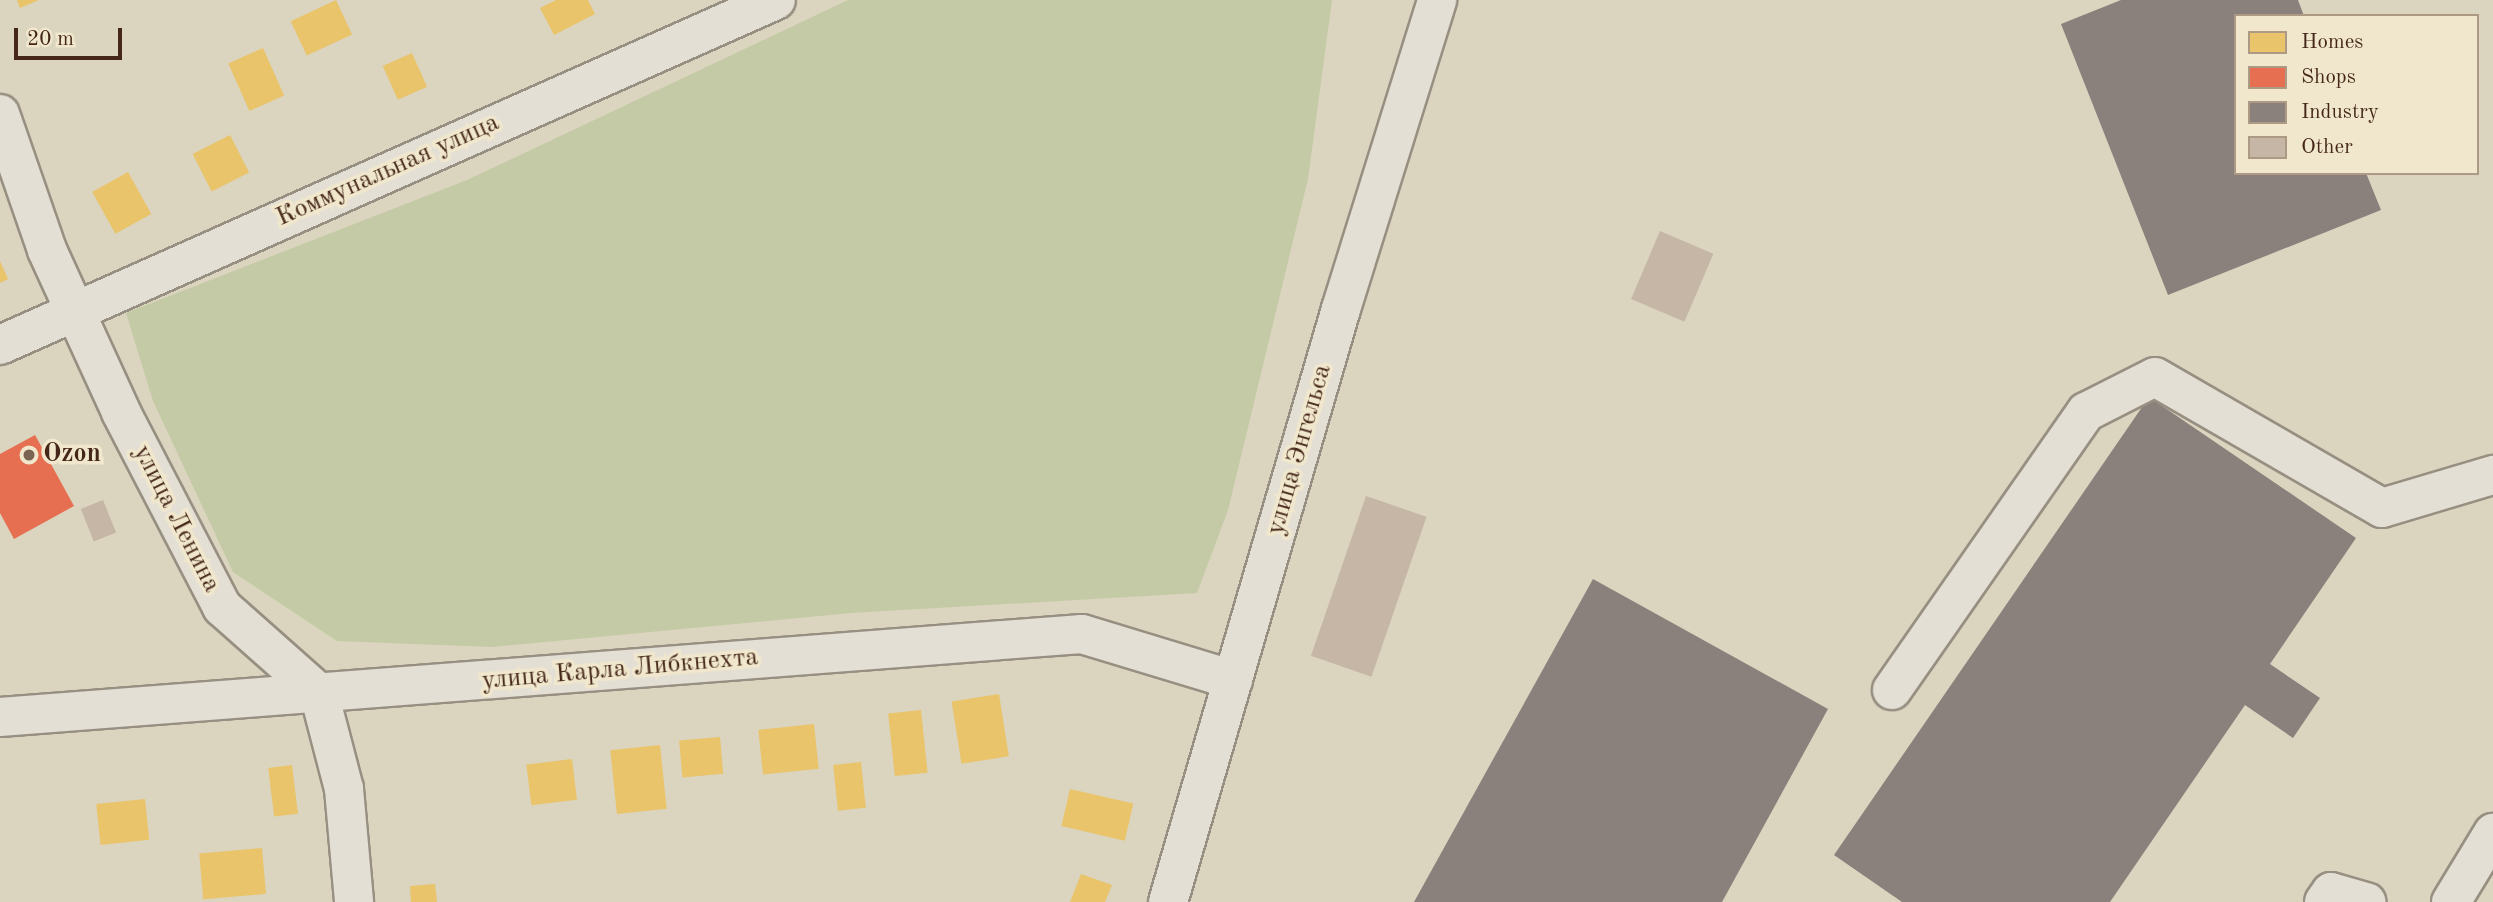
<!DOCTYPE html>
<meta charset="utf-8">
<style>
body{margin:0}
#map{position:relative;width:2493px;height:902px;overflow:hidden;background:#dbd4bf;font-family:"Old Standard TT",serif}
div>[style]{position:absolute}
.green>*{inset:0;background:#c4caa5}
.homes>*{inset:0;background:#e9c46a;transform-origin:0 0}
.shops>*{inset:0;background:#e76f51}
.industry>*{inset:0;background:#8a817c}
.building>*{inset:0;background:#c6b6a6;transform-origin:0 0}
.roads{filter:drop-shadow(2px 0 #978f81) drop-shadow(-2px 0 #978f81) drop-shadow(0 2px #978f81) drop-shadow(0 -2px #978f81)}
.minor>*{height:38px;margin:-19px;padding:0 19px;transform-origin:19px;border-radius:19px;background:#e4dfd4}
.dots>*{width:19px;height:19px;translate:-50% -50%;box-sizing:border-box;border:4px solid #f0e7cd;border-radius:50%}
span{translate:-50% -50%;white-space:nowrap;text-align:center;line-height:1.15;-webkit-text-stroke:7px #f0e7cd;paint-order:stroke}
.street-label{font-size:26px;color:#452719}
.poi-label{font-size:26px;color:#452719;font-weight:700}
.left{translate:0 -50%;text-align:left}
.legend{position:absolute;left:2234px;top:14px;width:245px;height:161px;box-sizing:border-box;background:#f0e7cd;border:2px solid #ac9a85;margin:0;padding:9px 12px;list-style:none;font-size:21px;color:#452719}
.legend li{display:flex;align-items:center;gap:14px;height:35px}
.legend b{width:35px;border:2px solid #ac9a85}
.scale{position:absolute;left:14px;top:28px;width:108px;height:32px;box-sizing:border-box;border:4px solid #452719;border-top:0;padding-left:9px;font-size:21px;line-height:24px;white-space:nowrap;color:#452719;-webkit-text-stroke:5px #f0e7cd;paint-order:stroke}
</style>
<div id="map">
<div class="green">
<i style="clip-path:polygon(848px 0,1332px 0,1308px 179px,1228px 510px,1197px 593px,851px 613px,492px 647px,337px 641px,233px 572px,153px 401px,126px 313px,467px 180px)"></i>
</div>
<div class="homes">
<i style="clip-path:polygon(17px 0,39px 0,20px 8px)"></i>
<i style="left:336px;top:0;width:38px;height:50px;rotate:65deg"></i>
<i style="clip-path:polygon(556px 0,588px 0,595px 14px,554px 35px,540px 8px)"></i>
<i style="left:263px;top:48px;width:52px;height:38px;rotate:66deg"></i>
<i style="left:412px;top:53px;width:37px;height:32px;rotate:66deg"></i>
<i style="left:230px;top:135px;width:42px;height:42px;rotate:63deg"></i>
<i style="left:128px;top:172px;width:48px;height:41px;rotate:61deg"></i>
<i style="clip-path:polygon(0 261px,8px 279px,0 283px)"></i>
<i style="left:999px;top:694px;width:63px;height:48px;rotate:81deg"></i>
<i style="left:921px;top:710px;width:63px;height:33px;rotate:84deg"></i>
<i style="left:814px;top:724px;width:45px;height:56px;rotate:84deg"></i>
<i style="left:720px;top:737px;width:37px;height:41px;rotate:85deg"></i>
<i style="left:660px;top:745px;width:64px;height:50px;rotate:84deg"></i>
<i style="left:572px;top:759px;width:41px;height:46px;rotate:83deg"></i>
<i style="left:861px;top:762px;width:46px;height:28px;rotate:84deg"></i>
<i style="left:292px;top:765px;width:49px;height:24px;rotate:83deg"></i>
<i style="left:1070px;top:789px;width:65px;height:38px;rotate:13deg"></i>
<i style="left:145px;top:799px;width:41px;height:49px;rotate:84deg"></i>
<i style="left:262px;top:848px;width:46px;height:63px;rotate:85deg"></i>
<i style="clip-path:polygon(1081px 874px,1112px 885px,1105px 902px,1070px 902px)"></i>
<i style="clip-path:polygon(435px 884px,437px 902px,411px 902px,410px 886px)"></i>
</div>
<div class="shops">
<i style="clip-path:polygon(35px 435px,74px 506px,14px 539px,0 513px,0 454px)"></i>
</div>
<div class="industry">
<i style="clip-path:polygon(2121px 0,2298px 0,2304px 16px,2236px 16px,2236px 173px,2366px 173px,2381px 210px,2168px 295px,2061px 24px)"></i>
<i style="clip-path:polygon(2149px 397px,2356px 538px,2270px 664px,2320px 698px,2293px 738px,2245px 705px,2110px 902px,1902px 902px,1834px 855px)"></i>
<i style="clip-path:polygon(1593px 579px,1828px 709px,1722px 902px,1414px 902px)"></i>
</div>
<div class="building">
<i style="left:1660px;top:231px;width:58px;height:74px;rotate:23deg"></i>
<i style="left:1366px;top:496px;width:64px;height:169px;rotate:19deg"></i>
<i style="left:103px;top:500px;width:35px;height:24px;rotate:68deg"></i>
</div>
<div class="roads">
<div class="minor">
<i style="left:0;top:114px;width:144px;rotate:70.9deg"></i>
<i style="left:47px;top:250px;width:178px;rotate:65.4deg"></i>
<i style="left:121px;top:412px;width:220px;rotate:62.6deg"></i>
<i style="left:222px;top:607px;width:130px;rotate:41.6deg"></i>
<i style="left:319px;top:693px;width:99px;rotate:75.4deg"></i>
<i style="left:344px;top:789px;width:113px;rotate:84.9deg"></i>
<i style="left:0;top:345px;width:849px;rotate:-23.97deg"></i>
<i style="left:1892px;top:690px;width:339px;rotate:-55.1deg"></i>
<i style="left:2086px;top:412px;width:77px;rotate:-26.9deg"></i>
<i style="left:2155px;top:377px;width:262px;rotate:30deg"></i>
<i style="left:2382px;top:508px;width:116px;rotate:-16.6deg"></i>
<i style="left:0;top:717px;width:1085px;rotate:-4.39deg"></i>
<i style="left:1082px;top:634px;width:158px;rotate:16.9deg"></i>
<i style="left:1168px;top:902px;width:618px;rotate:-73.74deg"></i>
<i style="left:1341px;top:309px;width:324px;rotate:-72.7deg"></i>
<i style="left:2324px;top:902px;width:12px;rotate:-55deg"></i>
<i style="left:2331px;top:892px;width:37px;rotate:16deg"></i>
<i style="left:2451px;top:902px;width:81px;rotate:-58.7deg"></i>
</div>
</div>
<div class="dots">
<i style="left:29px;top:455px;background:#7a6453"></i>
</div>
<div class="street-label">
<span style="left:388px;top:171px;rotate:-24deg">Коммунальная улица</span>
<span style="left:1300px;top:450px;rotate:-74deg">улица Энгельса</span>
<span style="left:176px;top:519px;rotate:63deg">улица Ленина</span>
<span style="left:620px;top:670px;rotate:-5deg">улица Карла Либкнехта</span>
</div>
<div class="poi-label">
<span class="left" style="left:43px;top:455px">Ozon</span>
</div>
<ul class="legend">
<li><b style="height:19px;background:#e9c46a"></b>Homes</li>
<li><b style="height:19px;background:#e76f51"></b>Shops</li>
<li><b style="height:19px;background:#8a817c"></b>Industry</li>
<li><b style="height:19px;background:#c6b6a6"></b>Other</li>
</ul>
<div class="scale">20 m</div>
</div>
